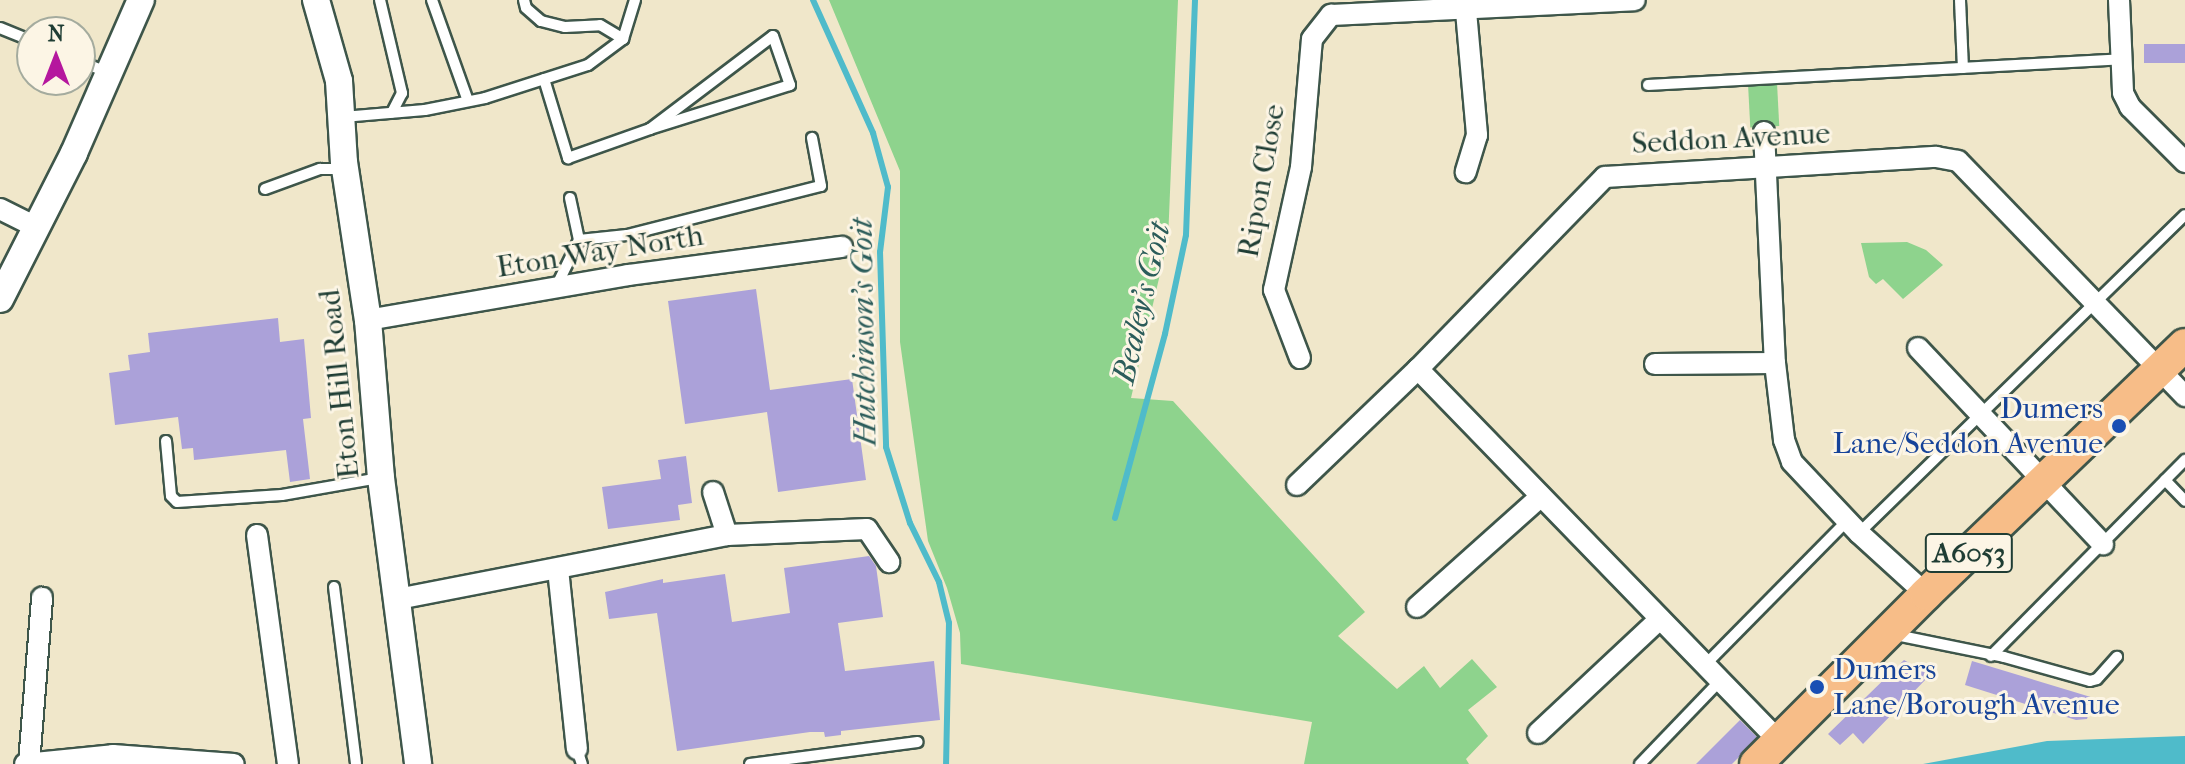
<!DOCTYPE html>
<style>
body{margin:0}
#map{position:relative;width:2185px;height:764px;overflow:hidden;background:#f0e7ca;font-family:"IM FELL French Canon",serif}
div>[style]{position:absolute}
.green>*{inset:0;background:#8ed38d;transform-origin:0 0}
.water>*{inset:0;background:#4fbbca}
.stream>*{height:6px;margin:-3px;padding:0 3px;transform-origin:3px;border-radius:3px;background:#4fbbca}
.building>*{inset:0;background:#aba1d9;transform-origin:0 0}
.roads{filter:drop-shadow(2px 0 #3e564a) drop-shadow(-2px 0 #3e564a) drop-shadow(0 2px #3e564a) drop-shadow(0 -2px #3e564a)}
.service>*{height:10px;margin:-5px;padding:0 5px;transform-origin:5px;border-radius:5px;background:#fff}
.minor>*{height:20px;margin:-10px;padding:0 10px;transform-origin:10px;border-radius:10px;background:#fff}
.tertiary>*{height:26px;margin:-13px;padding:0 13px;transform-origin:13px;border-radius:13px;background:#fff}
.primary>*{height:32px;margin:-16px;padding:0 16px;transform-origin:16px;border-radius:16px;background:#f7bd88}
.dots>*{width:22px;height:22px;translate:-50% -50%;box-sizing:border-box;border:4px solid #fcf5e5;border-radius:50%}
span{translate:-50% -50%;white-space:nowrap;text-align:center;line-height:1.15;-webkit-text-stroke:6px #fcf5e5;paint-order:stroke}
.shield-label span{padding:2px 6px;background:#fcf5e5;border:2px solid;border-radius:6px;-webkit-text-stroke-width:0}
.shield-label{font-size:28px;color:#1f3d34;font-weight:700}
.street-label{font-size:30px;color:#1f3d34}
.transit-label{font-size:30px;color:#164399}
.right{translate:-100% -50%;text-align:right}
.left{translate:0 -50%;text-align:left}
.water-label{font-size:32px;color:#2b5c5a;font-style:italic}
.north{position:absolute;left:16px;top:16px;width:80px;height:80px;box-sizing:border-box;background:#fcf5e5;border:2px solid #a4ab9e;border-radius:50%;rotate:0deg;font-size:22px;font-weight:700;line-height:32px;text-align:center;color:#1f3d34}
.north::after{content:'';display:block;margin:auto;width:28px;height:36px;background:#b5179e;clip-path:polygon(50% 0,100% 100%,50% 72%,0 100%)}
</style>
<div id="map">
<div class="green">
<i style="clip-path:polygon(829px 0,1178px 0,1168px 240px,1131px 398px,1173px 401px,1365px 612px,1338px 636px,1397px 689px,1424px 666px,1440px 688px,1472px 659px,1497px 687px,1468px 710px,1488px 736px,1466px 759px,1469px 764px,1304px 764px,1312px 722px,961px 664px,960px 633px,947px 588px,928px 541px,900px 342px,900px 171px)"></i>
<i style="left:1777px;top:83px;width:43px;height:29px;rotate:87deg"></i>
<i style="clip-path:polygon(1907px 242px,1926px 250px,1943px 265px,1903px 299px,1883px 279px,1876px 284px,1869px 277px,1861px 243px)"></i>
</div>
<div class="water">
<i style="clip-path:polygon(2185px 736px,2185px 764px,1923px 764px,2047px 741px)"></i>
</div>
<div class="stream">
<i style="left:813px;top:0;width:146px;rotate:65.7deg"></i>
<i style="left:873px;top:133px;width:56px;rotate:74.5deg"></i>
<i style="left:888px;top:187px;width:65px;rotate:97deg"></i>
<i style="left:880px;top:252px;width:195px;rotate:88.2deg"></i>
<i style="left:886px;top:447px;width:80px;rotate:72.5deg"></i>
<i style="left:910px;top:523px;width:66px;rotate:63.8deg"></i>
<i style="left:939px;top:582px;width:42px;rotate:76.3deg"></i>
<i style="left:949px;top:623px;width:141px;rotate:91.2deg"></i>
<i style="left:1115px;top:518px;width:191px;rotate:-74.8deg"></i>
<i style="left:1165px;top:334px;width:101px;rotate:-78deg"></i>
<i style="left:1186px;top:235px;width:235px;rotate:-87.8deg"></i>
</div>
<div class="building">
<i style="left:2185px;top:44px;width:19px;height:41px;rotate:90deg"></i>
<i style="clip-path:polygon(756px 289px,770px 390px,852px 379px,866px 480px,778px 492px,767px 412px,685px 424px,668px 301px)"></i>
<i style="clip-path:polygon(278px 318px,280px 342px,304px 339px,311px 418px,303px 419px,310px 479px,290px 482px,286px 450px,194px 460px,193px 448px,182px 449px,178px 417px,115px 425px,109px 373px,130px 370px,128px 355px,150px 352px,148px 333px)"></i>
<i style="clip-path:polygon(686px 456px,692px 503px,678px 505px,680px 520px,608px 529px,602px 487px,661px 479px,658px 460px)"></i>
<i style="clip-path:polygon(869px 556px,876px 566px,883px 617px,838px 623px,845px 671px,934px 661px,940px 720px,841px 731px,841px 735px,825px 737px,824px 732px,810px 732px,677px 751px,657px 613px,609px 619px,605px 592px,663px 579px,663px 583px,725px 574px,732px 622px,790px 613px,784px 568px)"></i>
<i style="clip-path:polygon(1904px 660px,1930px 675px,1863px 744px,1853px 733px,1840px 745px,1828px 734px)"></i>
<i style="clip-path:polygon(1972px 661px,2094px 698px,2087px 719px,2076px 720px,1965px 685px)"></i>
<i style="clip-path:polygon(1740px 720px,1757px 737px,1738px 758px,1732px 764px,1696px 764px)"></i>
</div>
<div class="roads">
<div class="service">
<i style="left:380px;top:0;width:96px;rotate:76.7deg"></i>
<i style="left:402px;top:93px;width:22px;rotate:117deg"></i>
<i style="left:432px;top:0;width:107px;rotate:70.4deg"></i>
<i style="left:524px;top:0;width:8px;rotate:76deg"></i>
<i style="left:526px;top:8px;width:20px;rotate:41deg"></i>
<i style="left:541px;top:21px;width:25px;rotate:14deg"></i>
<i style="left:565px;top:27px;width:35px;rotate:-3deg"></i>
<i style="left:600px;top:25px;width:27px;rotate:31deg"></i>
<i style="left:1960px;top:0;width:68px;rotate:87.5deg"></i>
<i style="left:0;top:28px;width:35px;rotate:22deg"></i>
<i style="left:80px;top:61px;width:30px;rotate:23deg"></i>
<i style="left:544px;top:79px;width:83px;rotate:73.1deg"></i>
<i style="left:568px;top:158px;width:87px;rotate:-19.5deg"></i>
<i style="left:650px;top:129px;width:154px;rotate:-37.1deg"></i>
<i style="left:773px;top:36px;width:52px;rotate:70.9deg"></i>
<i style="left:790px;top:85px;width:147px;rotate:162.6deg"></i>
<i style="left:1648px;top:85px;width:474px;rotate:-3.1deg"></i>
<i style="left:343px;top:117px;width:82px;rotate:-4.9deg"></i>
<i style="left:425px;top:110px;width:61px;rotate:-11.3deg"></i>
<i style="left:485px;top:98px;width:108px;rotate:-17.8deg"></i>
<i style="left:588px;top:65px;width:44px;rotate:-36.6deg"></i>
<i style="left:623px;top:39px;width:41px;rotate:-72.9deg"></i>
<i style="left:265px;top:189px;width:59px;rotate:-20deg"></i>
<i style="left:320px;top:169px;width:23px"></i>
<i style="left:570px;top:198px;width:43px;rotate:77.9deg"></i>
<i style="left:556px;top:287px;width:52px;rotate:-63.9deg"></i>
<i style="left:579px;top:240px;width:48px;rotate:-5.9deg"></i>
<i style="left:627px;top:235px;width:200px;rotate:-14.2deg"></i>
<i style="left:821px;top:186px;width:49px;rotate:-100.6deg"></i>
<i style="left:166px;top:441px;width:55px;rotate:84.8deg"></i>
<i style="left:171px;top:496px;width:8px;rotate:45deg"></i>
<i style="left:177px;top:502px;width:105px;rotate:-3.8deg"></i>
<i style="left:282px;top:495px;width:98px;rotate:-9.9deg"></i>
<i style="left:2165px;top:480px;width:29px;rotate:46deg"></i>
<i style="left:1859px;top:533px;width:455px;rotate:-44.3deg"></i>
<i style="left:334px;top:587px;width:178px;rotate:82.9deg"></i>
<i style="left:1896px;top:635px;width:110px;rotate:11.5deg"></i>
<i style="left:2004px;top:657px;width:89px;rotate:15.6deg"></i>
<i style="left:2090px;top:681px;width:7px;rotate:-16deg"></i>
<i style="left:2097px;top:679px;width:30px;rotate:-48deg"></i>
<i style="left:1991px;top:656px;width:276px;rotate:-45.3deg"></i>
<i style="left:1705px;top:665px;width:202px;rotate:-45.4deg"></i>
<i style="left:577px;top:749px;width:16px;rotate:72deg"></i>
<i style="left:750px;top:764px;width:169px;rotate:-7.5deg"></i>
<i style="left:1640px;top:764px;width:115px;rotate:-46.1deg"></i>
</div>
<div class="minor">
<i style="left:1465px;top:0;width:136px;rotate:84.9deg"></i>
<i style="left:1477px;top:135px;width:39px;rotate:107deg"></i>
<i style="left:2119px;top:0;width:93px;rotate:87.5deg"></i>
<i style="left:2123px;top:93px;width:16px;rotate:63deg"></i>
<i style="left:2130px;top:107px;width:78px;rotate:45deg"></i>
<i style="left:1764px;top:132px;width:231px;rotate:87.3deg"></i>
<i style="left:1775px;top:363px;width:78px;rotate:83.3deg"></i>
<i style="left:1784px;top:440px;width:23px;rotate:70deg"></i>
<i style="left:1792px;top:462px;width:98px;rotate:46.7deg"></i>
<i style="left:1859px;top:533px;width:91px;rotate:42.3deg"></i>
<i style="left:0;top:209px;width:42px;rotate:26.6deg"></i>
<i style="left:368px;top:320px;width:264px;rotate:-9.8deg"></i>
<i style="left:628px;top:275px;width:216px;rotate:-7.5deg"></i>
<i style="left:1918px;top:348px;width:270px;rotate:46.7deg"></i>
<i style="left:1300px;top:358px;width:73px;rotate:-110.9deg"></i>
<i style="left:1274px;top:290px;width:126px;rotate:-77.6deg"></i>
<i style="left:1301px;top:167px;width:128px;rotate:-85.1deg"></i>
<i style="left:1312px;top:39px;width:31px;rotate:-52deg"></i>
<i style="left:1331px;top:15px;width:304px;rotate:-2.8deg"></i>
<i style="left:1655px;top:364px;width:120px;rotate:-0.5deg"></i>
<i style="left:1418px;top:369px;width:518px;rotate:45.86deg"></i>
<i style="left:1297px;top:485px;width:168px;rotate:-43.8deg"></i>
<i style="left:1418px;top:369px;width:268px;rotate:-45.8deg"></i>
<i style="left:1605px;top:177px;width:332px;rotate:-3.5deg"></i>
<i style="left:1936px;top:157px;width:22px;rotate:10deg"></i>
<i style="left:1958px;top:161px;width:327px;rotate:46deg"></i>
<i style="left:713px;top:492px;width:45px;rotate:72deg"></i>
<i style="left:257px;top:535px;width:231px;rotate:82.3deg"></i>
<i style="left:558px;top:569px;width:181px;rotate:84deg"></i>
<i style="left:398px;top:599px;width:335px;rotate:-11deg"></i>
<i style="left:727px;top:535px;width:140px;rotate:-2.5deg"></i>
<i style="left:867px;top:529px;width:40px;rotate:56deg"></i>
<i style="left:1417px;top:607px;width:166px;rotate:-41.8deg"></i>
<i style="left:1538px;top:733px;width:167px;rotate:-43.1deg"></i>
<i style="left:25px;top:764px;width:88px;rotate:-5.8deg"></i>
<i style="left:113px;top:755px;width:121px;rotate:4.3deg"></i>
<i style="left:29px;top:764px;width:167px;rotate:-85.5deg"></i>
</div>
<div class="tertiary">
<i style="left:316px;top:0;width:84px;rotate:74.1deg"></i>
<i style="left:339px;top:81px;width:81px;rotate:86.5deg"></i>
<i style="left:344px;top:162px;width:160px;rotate:81.4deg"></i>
<i style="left:368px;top:320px;width:159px;rotate:85.3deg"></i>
<i style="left:381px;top:478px;width:288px;rotate:82.6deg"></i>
<i style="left:0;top:299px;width:164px;rotate:-63.1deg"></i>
<i style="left:74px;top:153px;width:167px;rotate:-66.4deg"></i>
</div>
<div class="primary">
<i style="left:1756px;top:764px;width:240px;rotate:-45deg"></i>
<i style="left:1926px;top:594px;width:359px;rotate:-43.9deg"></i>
</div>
</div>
<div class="dots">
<i style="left:2119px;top:426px;background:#1a4fb4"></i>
<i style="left:1817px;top:687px;background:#1a4fb4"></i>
</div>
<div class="shield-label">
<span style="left:1969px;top:553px">A6053</span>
</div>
<div class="street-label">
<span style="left:1731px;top:139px;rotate:-3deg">Seddon Avenue</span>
<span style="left:1262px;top:181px;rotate:-80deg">Ripon Close</span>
<span style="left:600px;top:252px;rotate:-9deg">Eton Way North</span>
<span style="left:340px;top:384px;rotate:-96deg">Eton Hill Road</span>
</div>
<div class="transit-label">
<span class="right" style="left:2103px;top:426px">Dumers<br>Lane/Seddon Avenue</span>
<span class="left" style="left:1833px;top:687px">Dumers<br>Lane/Borough Avenue</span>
</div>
<div class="water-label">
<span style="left:1142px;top:303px;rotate:-77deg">Bealey's Goit</span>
<span style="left:864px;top:332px;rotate:-91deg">Hutchinson's Goit</span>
</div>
<div class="north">N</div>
</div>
